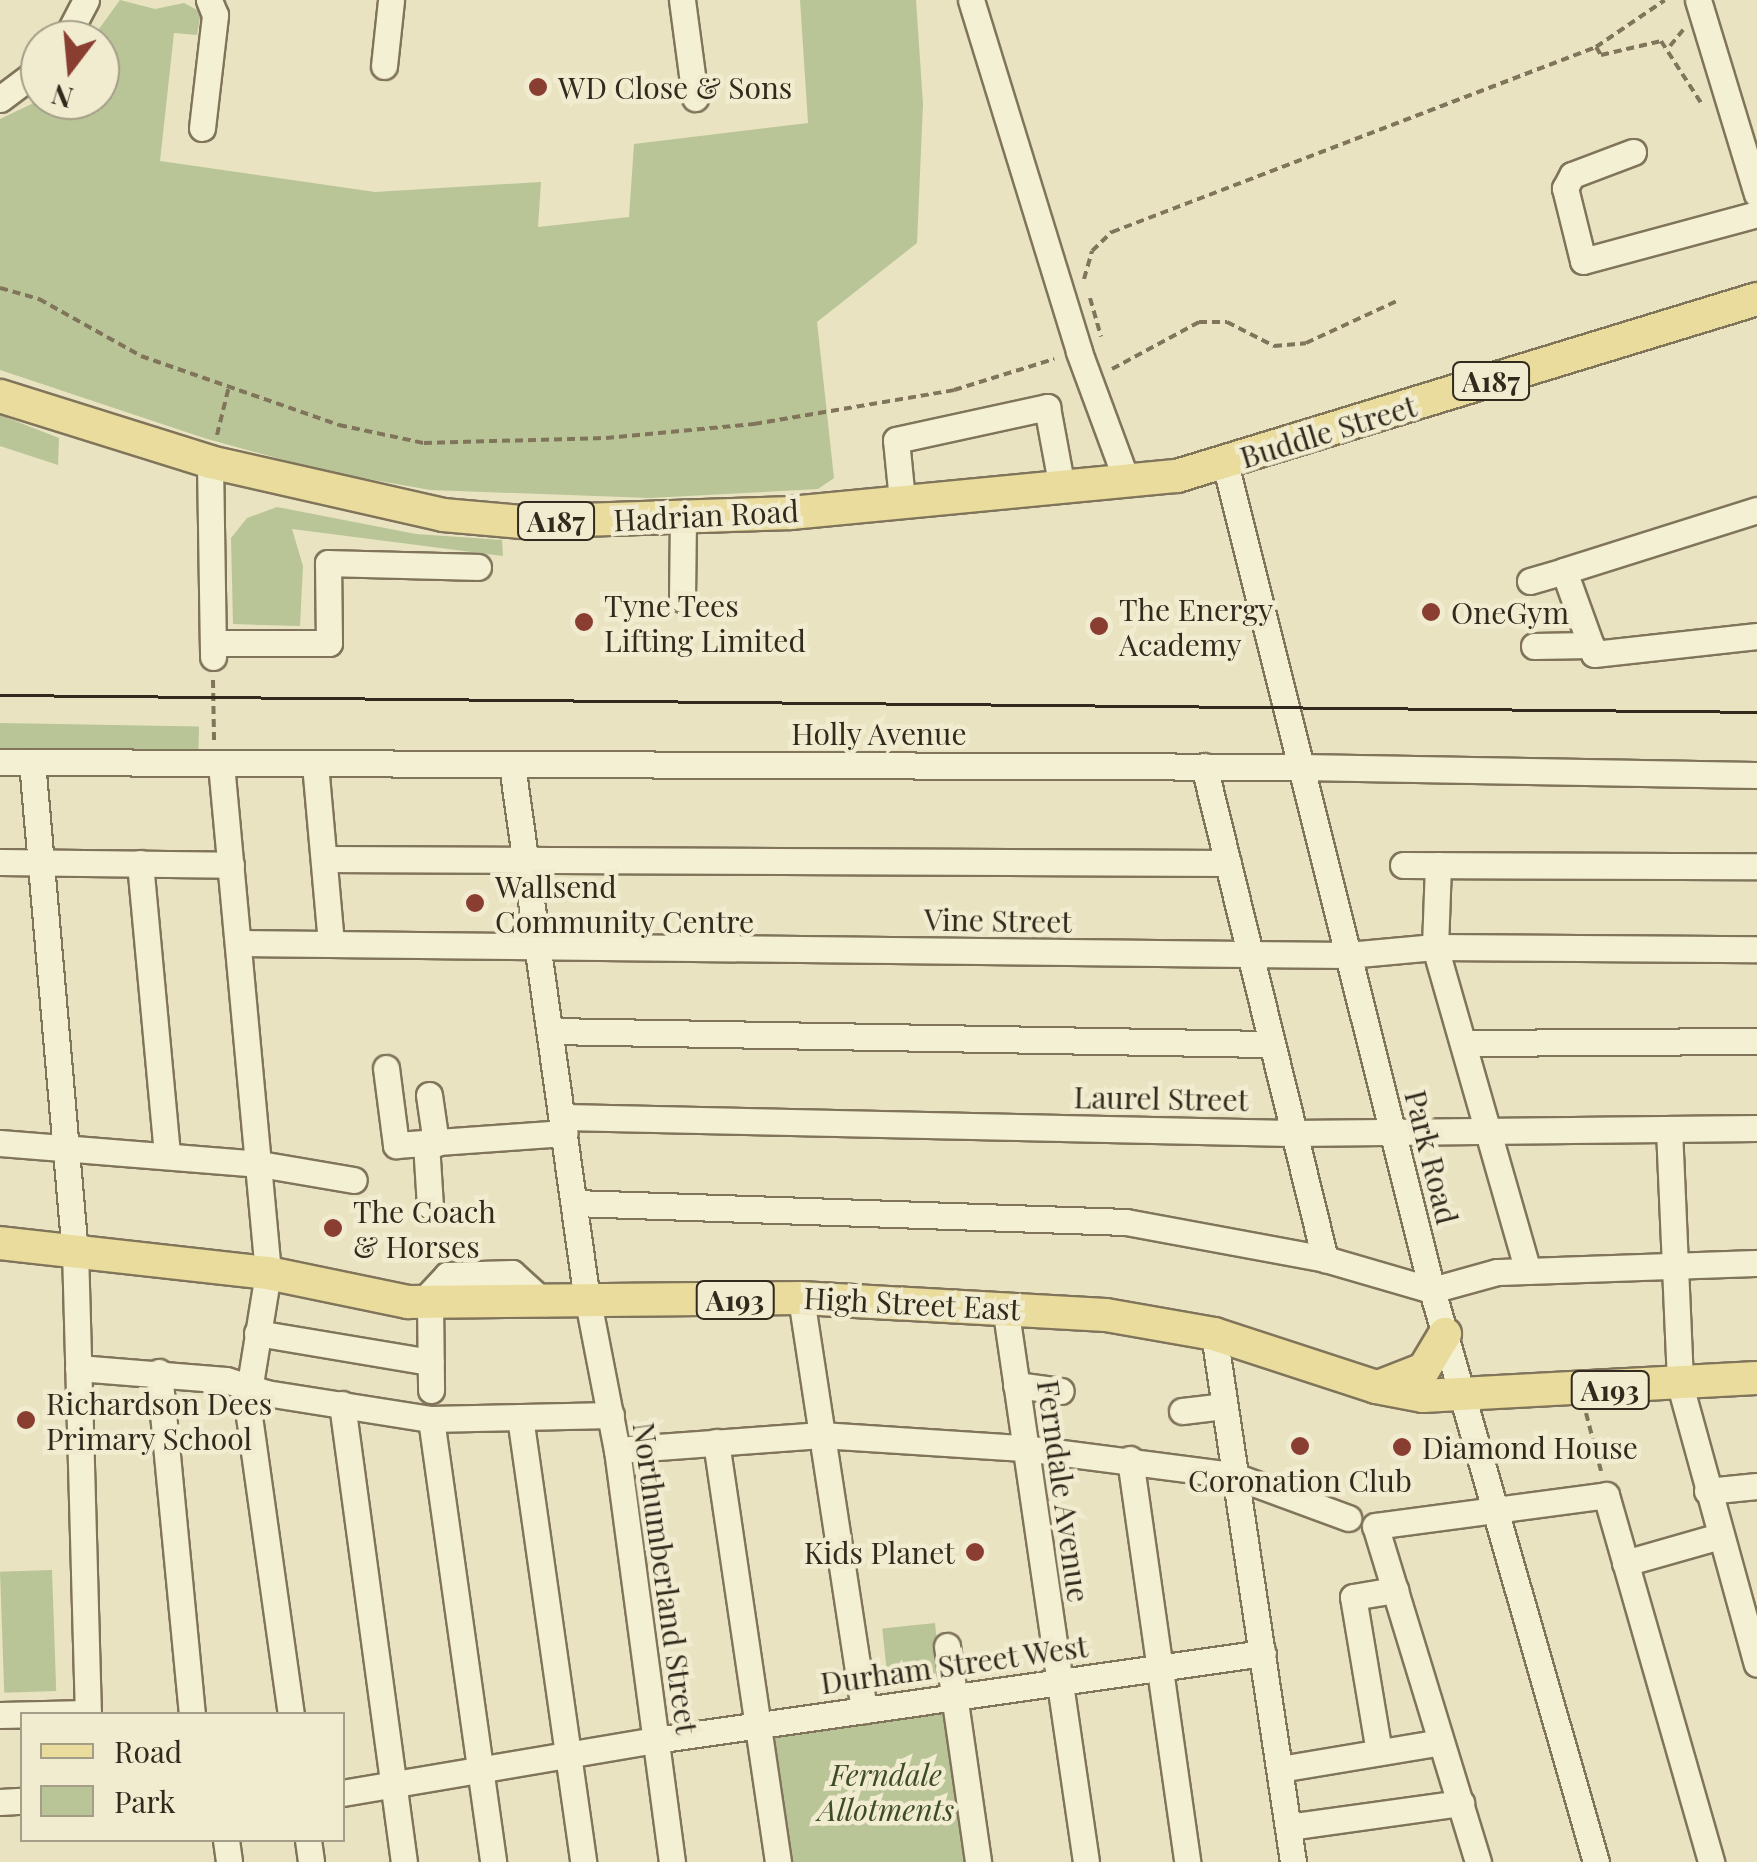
<!DOCTYPE html>
<style>
body{margin:0}
#map{position:relative;width:1757px;height:1862px;overflow:hidden;background:#e9e3c1;font-family:"Playfair Display",serif}
div>[style]{position:absolute}
.green>*{inset:0;background:#b9c597;transform-origin:0 0}
.path>*{height:4px;margin-top:-2px;transform-origin:0;background:repeating-linear-gradient(90deg,#80745b 0 8px,transparent 0 13px)}
.roads{filter:drop-shadow(2px 0 #80745b) drop-shadow(-2px 0 #80745b) drop-shadow(0 2px #80745b) drop-shadow(0 -2px #80745b)}
.minor>*{height:25px;margin:-12.5px;padding:0 12.5px;transform-origin:12.5px;border-radius:12.5px;background:#f4f0d3}
.major>*{height:32px;margin:-16px;padding:0 16px;transform-origin:16px;border-radius:16px;background:#e9dc9c}
.tram>*{height:2.5px;margin:-1.25px;padding:0 1.25px;transform-origin:1.25px;border-radius:1.25px;background:#312a1d}
.dots>*{width:28px;height:28px;translate:-50% -50%;box-sizing:border-box;border:5px solid #f1ecd0;border-radius:50%}
span{translate:-50% -50%;white-space:nowrap;text-align:center;line-height:1.15;-webkit-text-stroke:9px #f1ecd0;paint-order:stroke}
.shield-label span{padding:2px 8px;background:#f1ecd0;border:2px solid;border-radius:8px;-webkit-text-stroke-width:0}
.shield-label{font-size:28px;color:#312a1d;font-weight:700}
.poi-label{font-size:30px;color:#312a1d}
.left{translate:0 -50%;text-align:left}
.right{translate:-100% -50%;text-align:right}
.street-label{font-size:30px;color:#312a1d}
.park-label{font-size:30px;color:#3d4c26;font-style:italic}
.legend{position:absolute;left:20px;top:1712px;width:325px;height:130px;box-sizing:border-box;background:#f1ecd0;border:2px solid #a49e88;margin:0;padding:12px 18px;list-style:none;font-size:30px;color:#312a1d}
.legend li{display:flex;align-items:center;gap:20px;height:50px}
.legend b{width:50px;border:2px solid #a49e88}
.north{position:absolute;left:20px;top:20px;width:100px;height:100px;box-sizing:border-box;background:#f1ecd0;border:2px solid #a49e88;border-radius:50%;rotate:196deg;font-size:28px;font-weight:700;line-height:40px;text-align:center;color:#312a1d}
.north::after{content:'';display:block;margin:auto;width:35px;height:45px;background:#893e31;clip-path:polygon(50% 0,100% 100%,50% 72%,0 100%)}
</style>
<div id="map">
<div class="green">
<i style="clip-path:polygon(120px 0,155px 9px,184px 3px,201px 12px,197px 35px,174px 33px,160px 161px,375px 192px,541px 182px,538px 227px,629px 217px,634px 144px,808px 123px,800px 0,916px 0,923px 104px,917px 243px,817px 322px,834px 478px,818px 489px,650px 498px,430px 490px,323px 471px,204px 438px,0 370px,0 119px,40px 100px,100px 100px,100px 40px,91px 40px)"></i>
<i style="clip-path:polygon(0 415px,59px 438px,58px 465px,0 446px)"></i>
<i style="clip-path:polygon(277px 507px,416px 534px,502px 540px,503px 556px,292px 529px,303px 566px,300px 626px,233px 624px,231px 538px,247px 518px)"></i>
<i style="left:0;top:723px;width:199px;height:30px;rotate:1deg"></i>
<i style="left:52px;top:1570px;width:121px;height:52px;rotate:88deg"></i>
<i style="left:935px;top:1623px;width:54px;height:53px;rotate:84deg"></i>
<i style="clip-path:polygon(949px 1711px,971px 1862px,791px 1862px,773px 1735px)"></i>
</div>
<div class="path">
<i style="left:1670px;top:46px;width:21px;rotate:-51deg"></i>
<i style="left:1596px;top:47px;width:9px;rotate:58deg"></i>
<i style="left:1601px;top:55px;width:62px;rotate:-13.1deg"></i>
<i style="left:1661px;top:41px;width:77px;rotate:57.1deg"></i>
<i style="left:1084px;top:279px;width:29px;rotate:-74deg"></i>
<i style="left:1092px;top:251px;width:28px;rotate:-44deg"></i>
<i style="left:1112px;top:232px;width:518px;rotate:-20.92deg"></i>
<i style="left:1596px;top:47px;width:83px;rotate:-34.3deg"></i>
<i style="left:0;top:288px;width:41px;rotate:15.8deg"></i>
<i style="left:39px;top:299px;width:117px;rotate:29.2deg"></i>
<i style="left:141px;top:356px;width:210px;rotate:19.2deg"></i>
<i style="left:339px;top:425px;width:87px;rotate:12deg"></i>
<i style="left:424px;top:443px;width:182px;rotate:-1.6deg"></i>
<i style="left:606px;top:438px;width:149px;rotate:-5.4deg"></i>
<i style="left:754px;top:424px;width:203px;rotate:-9.6deg"></i>
<i style="left:954px;top:390px;width:105px;rotate:-17.2deg"></i>
<i style="left:1090px;top:298px;width:40px;rotate:74deg"></i>
<i style="left:1112px;top:369px;width:99px;rotate:-28.4deg"></i>
<i style="left:1199px;top:322px;width:28px"></i>
<i style="left:1227px;top:322px;width:53px;rotate:27.1deg"></i>
<i style="left:1274px;top:346px;width:32px;rotate:-5deg"></i>
<i style="left:1306px;top:343px;width:100px;rotate:-24.8deg"></i>
<i style="left:217px;top:435px;width:50px;rotate:-76.2deg"></i>
<i style="left:213px;top:680px;width:60px;rotate:89deg"></i>
<i style="left:1586px;top:1413px;width:60px;rotate:75.5deg"></i>
</div>
<div class="roads">
<div class="minor">
<i style="left:682px;top:0;width:99px;rotate:82.4deg"></i>
<i style="left:971px;top:0;width:368px;rotate:72.9deg"></i>
<i style="left:1079px;top:352px;width:139px;rotate:69.7deg"></i>
<i style="left:1698px;top:0;width:203px;rotate:73.1deg"></i>
<i style="left:65px;top:40px;width:45px;rotate:-62.3deg"></i>
<i style="left:384px;top:66px;width:66px;rotate:-83.9deg"></i>
<i style="left:0;top:99px;width:50px;rotate:-36.9deg"></i>
<i style="left:202px;top:128px;width:114px;rotate:-83.4deg"></i>
<i style="left:215px;top:15px;width:16px;rotate:-112deg"></i>
<i style="left:1633px;top:152px;width:65px;rotate:159.3deg"></i>
<i style="left:1572px;top:175px;width:15px;rotate:118deg"></i>
<i style="left:1565px;top:188px;width:75px;rotate:76.1deg"></i>
<i style="left:1583px;top:261px;width:180px;rotate:-15.1deg"></i>
<i style="left:210px;top:462px;width:195px;rotate:89.1deg"></i>
<i style="left:1225px;top:463px;width:853px;rotate:75.95deg"></i>
<i style="left:1432px;top:1290px;width:595px;rotate:74deg"></i>
<i style="left:902px;top:500px;width:60px;rotate:-95.7deg"></i>
<i style="left:896px;top:440px;width:155px;rotate:-12.3deg"></i>
<i style="left:1047px;top:407px;width:82px;rotate:79.5deg"></i>
<i style="left:1757px;top:510px;width:202px;rotate:162.5deg"></i>
<i style="left:1564px;top:571px;width:88px;rotate:70.1deg"></i>
<i style="left:1594px;top:654px;width:164px;rotate:-6.3deg"></i>
<i style="left:1530px;top:581px;width:35px;rotate:-16deg"></i>
<i style="left:682px;top:599px;width:82px;rotate:-89.3deg"></i>
<i style="left:213px;top:643px;width:116px"></i>
<i style="left:329px;top:643px;width:80px;rotate:-90.7deg"></i>
<i style="left:328px;top:563px;width:150px;rotate:1.5deg"></i>
<i style="left:1534px;top:646px;width:57px;rotate:-1deg"></i>
<i style="left:0;top:762px;width:1300px;rotate:0.22deg"></i>
<i style="left:1300px;top:767px;width:457px;rotate:1deg"></i>
<i style="left:32px;top:762px;width:490px;rotate:85deg"></i>
<i style="left:75px;top:1250px;width:464px;rotate:88.4deg"></i>
<i style="left:221px;top:764px;width:511px;rotate:84.72deg"></i>
<i style="left:268px;top:1273px;width:131px;rotate:99.2deg"></i>
<i style="left:247px;top:1402px;width:315px;rotate:82deg"></i>
<i style="left:315px;top:764px;width:180px;rotate:84.9deg"></i>
<i style="left:512px;top:765px;width:526px;rotate:82.02deg"></i>
<i style="left:585px;top:1286px;width:167px;rotate:79deg"></i>
<i style="left:617px;top:1450px;width:416px;rotate:82.4deg"></i>
<i style="left:1204px;top:766px;width:508px;rotate:76.21deg"></i>
<i style="left:324px;top:859px;width:904px;rotate:0.25deg"></i>
<i style="left:0;top:862px;width:231px;rotate:0.7deg"></i>
<i style="left:140px;top:863px;width:294px;rotate:84.7deg"></i>
<i style="left:1403px;top:865px;width:354px;rotate:0.2deg"></i>
<i style="left:1438px;top:865px;width:82px;rotate:92.1deg"></i>
<i style="left:1435px;top:947px;width:337px;rotate:74deg"></i>
<i style="left:238px;top:943px;width:1110px;rotate:0.62deg"></i>
<i style="left:1348px;top:955px;width:87px;rotate:-5.3deg"></i>
<i style="left:1435px;top:947px;width:322px;rotate:0.4deg"></i>
<i style="left:550px;top:1031px;width:718px;rotate:1.04deg"></i>
<i style="left:1466px;top:1043px;width:291px;rotate:-0.4deg"></i>
<i style="left:386px;top:1068px;width:78px;rotate:82.6deg"></i>
<i style="left:396px;top:1145px;width:169px;rotate:-4.1deg"></i>
<i style="left:429px;top:1095px;width:49px;rotate:81.7deg"></i>
<i style="left:564px;top:1117px;width:727px;rotate:1.26deg"></i>
<i style="left:1291px;top:1133px;width:466px;rotate:-0.6deg"></i>
<i style="left:1669px;top:1129px;width:256px;rotate:87.5deg"></i>
<i style="left:1680px;top:1385px;width:289px;rotate:74.6deg"></i>
<i style="left:0;top:1143px;width:261px;rotate:4.6deg"></i>
<i style="left:260px;top:1164px;width:95px;rotate:9.7deg"></i>
<i style="left:426px;top:1143px;width:63px;rotate:86.4deg"></i>
<i style="left:574px;top:1203px;width:552px;rotate:1.97deg"></i>
<i style="left:1126px;top:1222px;width:202px;rotate:10.5deg"></i>
<i style="left:1325px;top:1259px;width:111px;rotate:16.2deg"></i>
<i style="left:1432px;top:1290px;width:67px;rotate:-15.5deg"></i>
<i style="left:1497px;top:1272px;width:260px;rotate:-2deg"></i>
<i style="left:801px;top:1298px;width:417px;rotate:81.3deg"></i>
<i style="left:422px;top:1302px;width:37px;rotate:-47deg"></i>
<i style="left:447px;top:1275px;width:65px;rotate:-1.8deg"></i>
<i style="left:512px;top:1273px;width:45px;rotate:42.3deg"></i>
<i style="left:430px;top:1302px;width:88px;rotate:89.3deg"></i>
<i style="left:1005px;top:1306px;width:562px;rotate:81.71deg"></i>
<i style="left:257px;top:1333px;width:176px;rotate:9.5deg"></i>
<i style="left:1214px;top:1334px;width:534px;rotate:81.49deg"></i>
<i style="left:78px;top:1368px;width:148px;rotate:4.6deg"></i>
<i style="left:226px;top:1380px;width:42px;rotate:18deg"></i>
<i style="left:266px;top:1393px;width:167px;rotate:9deg"></i>
<i style="left:431px;top:1419px;width:180px;rotate:-1.3deg"></i>
<i style="left:159px;top:1372px;width:344px;rotate:84.5deg"></i>
<i style="left:1016px;top:1385px;width:45px;rotate:7.6deg"></i>
<i style="left:342px;top:1404px;width:462px;rotate:82.3deg"></i>
<i style="left:1182px;top:1411px;width:42px;rotate:-6.8deg"></i>
<i style="left:520px;top:1417px;width:449px;rotate:81.9deg"></i>
<i style="left:431px;top:1419px;width:447px;rotate:82deg"></i>
<i style="left:716px;top:1442px;width:425px;rotate:81.6deg"></i>
<i style="left:617px;top:1450px;width:205px;rotate:-4.2deg"></i>
<i style="left:821px;top:1435px;width:203px;rotate:3.7deg"></i>
<i style="left:1024px;top:1448px;width:210px;rotate:7.4deg"></i>
<i style="left:1232px;top:1475px;width:124px;rotate:20.3deg"></i>
<i style="left:1130px;top:1459px;width:407px;rotate:81.9deg"></i>
<i style="left:1707px;top:1491px;width:50px;rotate:-5.7deg"></i>
<i style="left:1625px;top:1563px;width:99px;rotate:-15.9deg"></i>
<i style="left:947px;top:1646px;width:218px;rotate:81.8deg"></i>
<i style="left:0;top:1715px;width:88px;rotate:-1.3deg"></i>
<i style="left:1379px;top:1752px;width:157px;rotate:-99.5deg"></i>
<i style="left:1353px;top:1597px;width:43px;rotate:-9.5deg"></i>
<i style="left:1280px;top:1769px;width:163px;rotate:-9.5deg"></i>
<i style="left:342px;top:1793px;width:317px;rotate:-9.6deg"></i>
<i style="left:655px;top:1740px;width:614px;rotate:-8.14deg"></i>
<i style="left:0;top:1802px;width:22px;rotate:-3deg"></i>
<i style="left:1288px;top:1827px;width:175px;rotate:-7.9deg"></i>
<i style="left:226px;top:1840px;width:22px;rotate:82deg"></i>
<i style="left:308px;top:1840px;width:22px;rotate:82deg"></i>
<i style="left:1478px;top:1862px;width:351px;rotate:-107deg"></i>
<i style="left:1375px;top:1526px;width:233px;rotate:-7.6deg"></i>
<i style="left:1606px;top:1495px;width:382px;rotate:74deg"></i>
</div>
<div class="major">
<i style="left:0;top:396px;width:220px;rotate:17.4deg"></i>
<i style="left:210px;top:462px;width:239px;rotate:12.8deg"></i>
<i style="left:443px;top:515px;width:79px;rotate:5.1deg"></i>
<i style="left:522px;top:522px;width:269px;rotate:-1.9deg"></i>
<i style="left:791px;top:513px;width:388px;rotate:-5.5deg"></i>
<i style="left:1177px;top:476px;width:606px;rotate:-16.97deg"></i>
<i style="left:0;top:1243px;width:270px;rotate:6.4deg"></i>
<i style="left:268px;top:1273px;width:143px;rotate:11.7deg"></i>
<i style="left:408px;top:1302px;width:393px;rotate:-0.6deg"></i>
<i style="left:801px;top:1298px;width:305px;rotate:3.2deg"></i>
<i style="left:1106px;top:1315px;width:110px;rotate:10deg"></i>
<i style="left:1214px;top:1334px;width:170px;rotate:18.1deg"></i>
<i style="left:1376px;top:1387px;width:48px;rotate:10.8deg"></i>
<i style="left:1423px;top:1396px;width:334px;rotate:-3.1deg"></i>
<i style="left:1381px;top:1386px;width:46px;rotate:-21.6deg"></i>
<i style="left:1424px;top:1369px;width:41px;rotate:-59deg"></i>
</div>
</div>
<div class="tram">
<i style="left:0;top:695px;width:1757px;rotate:0.55deg"></i>
</div>
<div class="dots">
<i style="left:538px;top:87px;background:#893e31"></i>
<i style="left:1431px;top:612px;background:#893e31"></i>
<i style="left:584px;top:622px;background:#893e31"></i>
<i style="left:1099px;top:626px;background:#893e31"></i>
<i style="left:475px;top:903px;background:#893e31"></i>
<i style="left:333px;top:1228px;background:#893e31"></i>
<i style="left:26px;top:1420px;background:#893e31"></i>
<i style="left:1300px;top:1446px;background:#893e31"></i>
<i style="left:1402px;top:1447px;background:#893e31"></i>
<i style="left:975px;top:1552px;background:#893e31"></i>
</div>
<div class="shield-label">
<span style="left:1491px;top:381px">A187</span>
<span style="left:556px;top:521px">A187</span>
<span style="left:735px;top:1300px">A193</span>
<span style="left:1610px;top:1390px">A193</span>
</div>
<div class="poi-label">
<span class="left" style="left:558px;top:87px">WD Close &amp; Sons</span>
<span class="left" style="left:604px;top:622px">Tyne Tees<br>Lifting Limited</span>
<span class="left" style="left:1119px;top:626px">The Energy<br>Academy</span>
<span class="left" style="left:1451px;top:612px">OneGym</span>
<span class="left" style="left:495px;top:903px">Wallsend<br>Community Centre</span>
<span class="left" style="left:353px;top:1228px">The Coach<br>&amp; Horses</span>
<span class="left" style="left:46px;top:1420px">Richardson Dees<br>Primary School</span>
<span class="left" style="left:1422px;top:1447px">Diamond House</span>
<span style="left:1300px;top:1480px">Coronation Club</span>
<span class="right" style="left:955px;top:1552px">Kids Planet</span>
</div>
<div class="street-label">
<span style="left:1328px;top:431px;rotate:-17deg">Buddle Street</span>
<span style="left:706px;top:515px;rotate:-3deg">Hadrian Road</span>
<span style="left:879px;top:733px">Holly Avenue</span>
<span style="left:998px;top:920px;rotate:1deg">Vine Street</span>
<span style="left:1161px;top:1098px;rotate:1deg">Laurel Street</span>
<span style="left:1432px;top:1157px;rotate:76deg">Park Road</span>
<span style="left:912px;top:1303px;rotate:3deg">High Street East</span>
<span style="left:1064px;top:1491px;rotate:82deg">Ferndale Avenue</span>
<span style="left:666px;top:1578px;rotate:82deg">Northumberland Street</span>
<span style="left:954px;top:1664px;rotate:-8deg">Durham Street West</span>
</div>
<div class="park-label">
<span style="left:886px;top:1791px">Ferndale<br>Allotments</span>
</div>
<ul class="legend">
<li><b style="height:12px;background:#e9dc9c"></b>Road</li>
<li><b style="height:28px;background:#b9c597"></b>Park</li>
</ul>
<div class="north">N</div>
</div>
